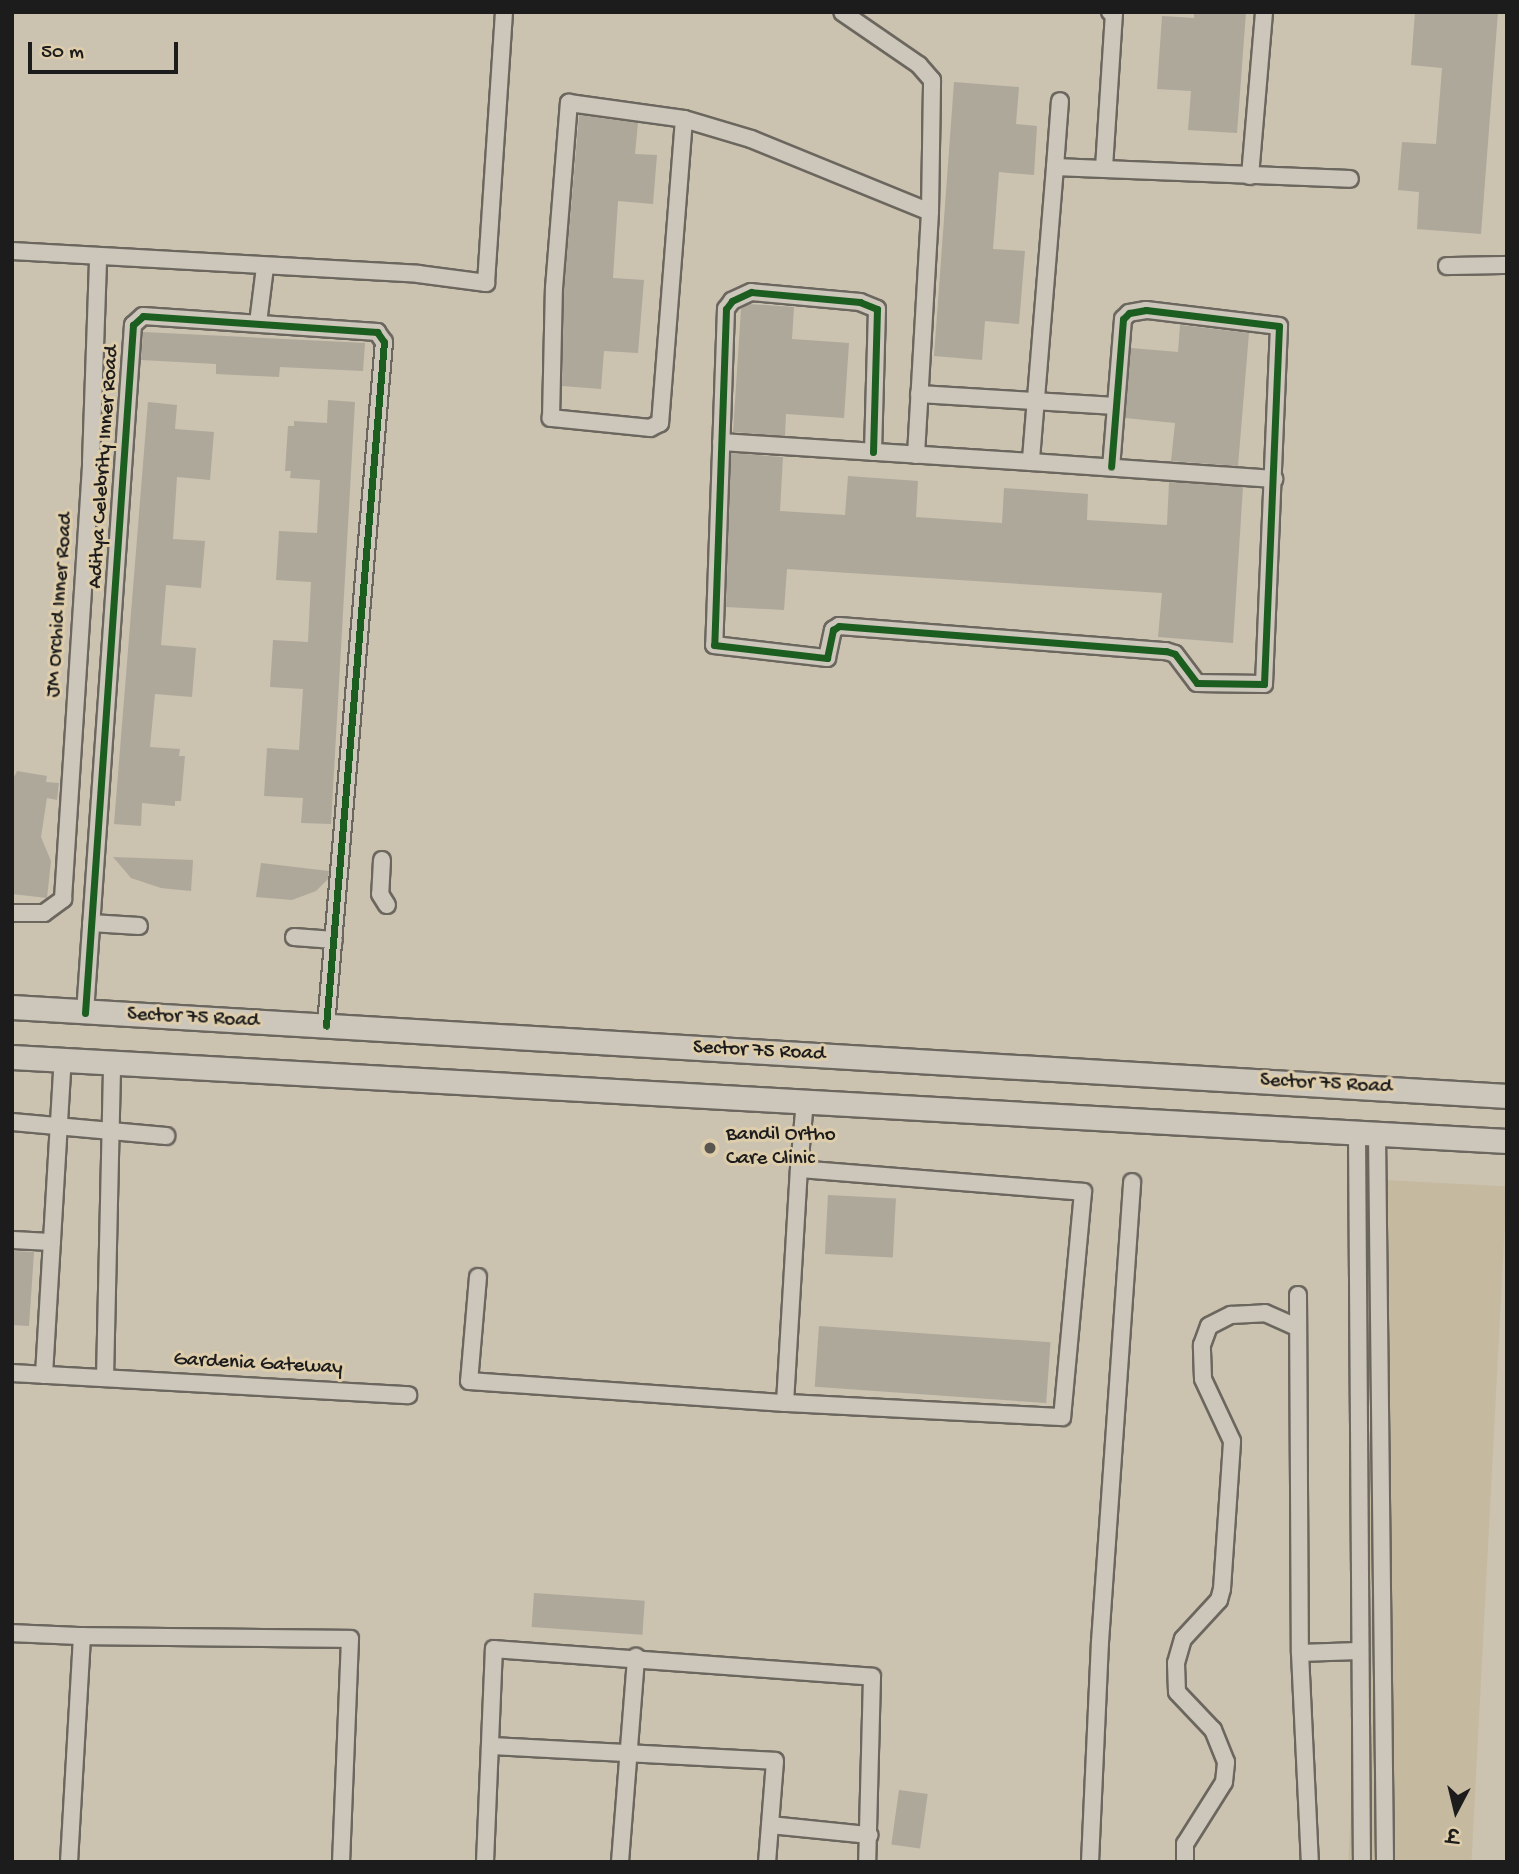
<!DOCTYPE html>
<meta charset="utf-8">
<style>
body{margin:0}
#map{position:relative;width:1519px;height:1874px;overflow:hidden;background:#cbc2b0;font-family:"Gochi Hand","Playpen Sans Deva",sans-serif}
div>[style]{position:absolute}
.built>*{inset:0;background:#c5b9a0;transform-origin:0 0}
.building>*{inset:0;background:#aea89b;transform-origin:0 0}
.roads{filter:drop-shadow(2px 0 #6b675f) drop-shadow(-2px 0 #6b675f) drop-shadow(0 2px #6b675f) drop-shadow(0 -2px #6b675f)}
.street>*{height:16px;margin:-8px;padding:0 8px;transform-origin:8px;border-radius:8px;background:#cdc6ba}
.secondary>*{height:23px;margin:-11.5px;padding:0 11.5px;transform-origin:11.5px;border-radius:11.5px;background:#cdc6ba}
.cycleway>*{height:7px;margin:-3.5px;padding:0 3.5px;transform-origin:3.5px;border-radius:3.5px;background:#1b5e20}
.dots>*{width:19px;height:19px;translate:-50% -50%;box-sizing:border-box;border:4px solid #decdab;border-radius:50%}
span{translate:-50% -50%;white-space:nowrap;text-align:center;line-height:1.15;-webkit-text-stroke:6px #decdab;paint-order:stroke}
.street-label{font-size:21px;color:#1c1c1c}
.poi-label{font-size:21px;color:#1c1c1c}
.left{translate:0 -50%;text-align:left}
.frame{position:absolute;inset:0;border:14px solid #1c1c1c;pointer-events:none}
.north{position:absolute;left:1421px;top:1776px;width:70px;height:70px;-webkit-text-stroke:5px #decdab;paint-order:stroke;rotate:187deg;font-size:19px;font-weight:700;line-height:28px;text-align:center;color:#1c1c1c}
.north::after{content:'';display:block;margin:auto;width:24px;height:32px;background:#1c1c1c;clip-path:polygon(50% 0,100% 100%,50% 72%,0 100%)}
.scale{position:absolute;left:28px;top:42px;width:150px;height:32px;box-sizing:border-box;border:4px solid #1c1c1c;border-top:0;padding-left:9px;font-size:21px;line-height:24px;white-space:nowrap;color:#1c1c1c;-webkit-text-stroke:5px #decdab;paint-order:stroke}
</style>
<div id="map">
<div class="built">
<i style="left:1384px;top:1180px;width:123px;height:682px;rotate:3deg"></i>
</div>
<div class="building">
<i style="clip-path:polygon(1194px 12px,1246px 12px,1237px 133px,1188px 130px,1191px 91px,1157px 89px,1162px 16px,1194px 18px)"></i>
<i style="clip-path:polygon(1415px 12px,1498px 12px,1481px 234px,1417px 229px,1419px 192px,1398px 190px,1402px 142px,1436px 144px,1442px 68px,1411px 65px)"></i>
<i style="clip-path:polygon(954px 82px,1019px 87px,1016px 124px,1037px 126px,1034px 175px,999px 172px,993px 249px,1025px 251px,1019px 324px,985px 321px,982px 360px,934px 356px)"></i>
<i style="clip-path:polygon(579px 115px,638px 123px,635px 154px,657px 155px,653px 204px,618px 201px,613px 278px,644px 280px,638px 353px,604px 351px,601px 389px,562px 386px,564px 289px)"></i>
<i style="clip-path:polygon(749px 304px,794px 307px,792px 339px,849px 343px,844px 418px,786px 414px,785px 436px,733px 432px,741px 309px)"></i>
<i style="clip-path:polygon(1180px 325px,1249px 333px,1238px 466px,1171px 461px,1175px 423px,1125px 418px,1131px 348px,1178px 352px)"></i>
<i style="clip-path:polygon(143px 332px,365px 343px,363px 371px,280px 367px,279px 377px,216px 374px,216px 364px,141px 360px)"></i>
<i style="clip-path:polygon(328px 400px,355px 402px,331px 824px,301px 823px,303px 798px,264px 796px,267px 748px,299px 750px,303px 689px,270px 687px,273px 640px,308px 642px,311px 582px,276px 580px,279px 531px,317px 533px,320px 480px,290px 478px,291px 471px,285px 471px,288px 426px,294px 426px,294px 421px,327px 423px)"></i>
<i style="clip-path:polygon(148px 402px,177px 405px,175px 429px,214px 432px,210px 480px,177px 477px,173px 539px,205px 541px,201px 588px,166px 585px,161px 645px,196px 648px,192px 697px,155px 694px,150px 747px,180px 749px,179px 756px,185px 756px,181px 801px,175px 801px,175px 806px,142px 803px,141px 826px,114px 824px)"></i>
<i style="clip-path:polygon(731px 453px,783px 457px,780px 511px,845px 515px,848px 476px,918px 481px,916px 517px,1002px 523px,1004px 488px,1088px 494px,1087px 520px,1167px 525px,1169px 482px,1243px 487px,1233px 643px,1158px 637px,1162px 593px,787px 569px,784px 610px,726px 607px)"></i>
<i style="clip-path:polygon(17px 771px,47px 776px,46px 782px,59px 783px,57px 800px,47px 798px,41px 837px,51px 861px,47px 898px,12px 894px,12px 781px)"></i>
<i style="clip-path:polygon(113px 857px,193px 860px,191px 891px,161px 888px,131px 878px)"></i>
<i style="clip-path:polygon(261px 863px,329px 871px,328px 879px,316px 891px,292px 900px,256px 897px)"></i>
<i style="left:828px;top:1195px;width:68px;height:59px;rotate:3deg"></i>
<i style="clip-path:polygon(12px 1251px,34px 1252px,29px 1326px,12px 1325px)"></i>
<i style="left:819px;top:1326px;width:232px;height:61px;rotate:4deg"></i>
<i style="left:534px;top:1593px;width:111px;height:34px;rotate:4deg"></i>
<i style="left:899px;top:1790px;width:29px;height:55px;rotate:8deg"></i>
</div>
<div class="roads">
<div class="street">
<i style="left:1110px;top:12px;width:4px;rotate:14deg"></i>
<i style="left:1114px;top:13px;width:156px;rotate:93.7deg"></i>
<i style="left:1104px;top:169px;width:246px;rotate:2.3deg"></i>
<i style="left:684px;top:119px;width:305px;rotate:94.5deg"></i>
<i style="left:660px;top:423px;width:11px;rotate:153deg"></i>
<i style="left:650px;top:428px;width:100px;rotate:-174.2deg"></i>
<i style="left:551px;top:418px;width:130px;rotate:-88.7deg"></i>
<i style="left:554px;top:288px;width:186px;rotate:-85.4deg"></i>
<i style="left:569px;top:103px;width:116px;rotate:7.9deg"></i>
<i style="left:684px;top:119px;width:70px;rotate:16.6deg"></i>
<i style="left:751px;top:139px;width:193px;rotate:22.2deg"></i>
<i style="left:930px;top:212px;width:132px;rotate:-89.1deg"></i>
<i style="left:932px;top:80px;width:20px;rotate:-131deg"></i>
<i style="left:919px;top:65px;width:93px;rotate:-145.5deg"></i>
<i style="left:1055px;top:167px;width:66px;rotate:-85.7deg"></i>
<i style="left:1104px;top:169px;width:49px;rotate:-177.7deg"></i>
<i style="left:1055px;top:167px;width:296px;rotate:94.7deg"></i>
<i style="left:1031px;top:462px;width:244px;rotate:4deg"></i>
<i style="left:1250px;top:176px;width:165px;rotate:-85.1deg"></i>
<i style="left:12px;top:251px;width:407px;rotate:3.2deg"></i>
<i style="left:418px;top:274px;width:69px;rotate:7.5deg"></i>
<i style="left:486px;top:283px;width:272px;rotate:-86.2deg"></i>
<i style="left:1447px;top:266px;width:60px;rotate:-1deg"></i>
<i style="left:258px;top:323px;width:56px;rotate:-82.9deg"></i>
<i style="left:919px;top:394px;width:197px;rotate:3.5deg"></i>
<i style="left:721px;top:442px;width:311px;rotate:3.7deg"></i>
<i style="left:873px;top:452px;width:143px;rotate:-88.4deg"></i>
<i style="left:877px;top:309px;width:18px;rotate:-158deg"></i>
<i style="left:860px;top:302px;width:109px;rotate:-174.8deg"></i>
<i style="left:751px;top:292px;width:21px;rotate:155deg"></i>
<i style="left:732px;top:301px;width:10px;rotate:127deg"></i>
<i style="left:726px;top:309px;width:336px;rotate:92deg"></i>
<i style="left:714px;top:645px;width:114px;rotate:6.6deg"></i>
<i style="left:827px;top:658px;width:29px;rotate:-78deg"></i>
<i style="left:833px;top:630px;width:7px;rotate:-34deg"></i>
<i style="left:839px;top:626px;width:328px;rotate:4.4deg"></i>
<i style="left:1166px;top:651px;width:9px;rotate:18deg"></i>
<i style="left:1175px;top:654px;width:36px;rotate:53deg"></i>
<i style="left:1197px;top:683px;width:67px;rotate:0.9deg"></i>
<i style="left:1264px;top:684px;width:358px;rotate:-87.6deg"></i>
<i style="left:1279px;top:326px;width:134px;rotate:-173.1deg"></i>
<i style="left:1146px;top:310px;width:17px;rotate:170deg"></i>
<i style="left:1129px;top:313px;width:8px;rotate:135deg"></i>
<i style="left:1123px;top:319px;width:148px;rotate:94.6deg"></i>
<i style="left:916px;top:455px;width:243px;rotate:-86.7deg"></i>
<i style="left:382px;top:860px;width:34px;rotate:93deg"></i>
<i style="left:380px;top:894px;width:13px;rotate:58deg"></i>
<i style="left:12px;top:913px;width:32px"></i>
<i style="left:44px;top:913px;width:24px;rotate:-36deg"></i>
<i style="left:63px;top:899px;width:438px;rotate:-86.3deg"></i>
<i style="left:91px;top:462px;width:205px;rotate:-88deg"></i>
<i style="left:91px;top:923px;width:48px;rotate:3.6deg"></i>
<i style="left:294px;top:937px;width:40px;rotate:4.3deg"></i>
<i style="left:85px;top:1013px;width:690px;rotate:-86.01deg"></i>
<i style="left:133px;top:325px;width:13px;rotate:-42deg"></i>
<i style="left:143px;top:316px;width:235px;rotate:3.9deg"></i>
<i style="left:377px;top:332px;width:12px;rotate:55deg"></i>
<i style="left:384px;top:342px;width:686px;rotate:94.85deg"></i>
<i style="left:12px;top:1122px;width:155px;rotate:5.2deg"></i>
<i style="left:1357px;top:1133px;width:729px;rotate:89.61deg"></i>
<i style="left:1377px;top:1134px;width:728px;rotate:89.37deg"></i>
<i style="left:799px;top:1169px;width:285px;rotate:4.6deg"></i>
<i style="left:1083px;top:1192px;width:226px;rotate:95.3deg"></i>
<i style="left:1062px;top:1417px;width:277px;rotate:-177.1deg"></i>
<i style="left:785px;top:1403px;width:234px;rotate:-86.6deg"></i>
<i style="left:799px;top:1169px;width:68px;rotate:-85deg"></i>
<i style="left:12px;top:1240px;width:40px;rotate:2.9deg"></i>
<i style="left:478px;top:1277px;width:104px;rotate:94.9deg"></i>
<i style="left:469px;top:1381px;width:317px;rotate:4deg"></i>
<i style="left:1298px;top:1295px;width:358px;rotate:89.7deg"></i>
<i style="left:1300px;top:1653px;width:209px;rotate:87.3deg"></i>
<i style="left:12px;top:1373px;width:397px;rotate:3.2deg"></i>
<i style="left:44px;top:1375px;width:317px;rotate:-86.6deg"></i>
<i style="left:105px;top:1378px;width:316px;rotate:-88.7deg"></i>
<i style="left:12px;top:1633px;width:70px;rotate:2.5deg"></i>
<i style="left:1300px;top:1653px;width:58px;rotate:-2deg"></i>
<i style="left:490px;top:1746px;width:285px;rotate:3deg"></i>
<i style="left:775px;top:1761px;width:101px;rotate:94.5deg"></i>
<i style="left:770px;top:1825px;width:100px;rotate:5.8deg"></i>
<i style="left:69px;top:1862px;width:226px;rotate:-86.7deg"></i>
<i style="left:82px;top:1636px;width:268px;rotate:0.6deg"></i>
<i style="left:350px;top:1639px;width:223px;rotate:92.3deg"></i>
<i style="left:485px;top:1862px;width:213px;rotate:-87.6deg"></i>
<i style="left:494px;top:1649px;width:379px;rotate:4.2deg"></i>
<i style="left:872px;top:1677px;width:185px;rotate:91.5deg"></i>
<i style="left:620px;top:1862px;width:206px;rotate:-85.5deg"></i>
<i style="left:1090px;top:1862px;width:220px;rotate:-87.4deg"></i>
<i style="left:1100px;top:1642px;width:461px;rotate:-86deg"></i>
<i style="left:1185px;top:1862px;width:18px;rotate:-90deg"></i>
<i style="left:1185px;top:1844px;width:73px;rotate:-57.8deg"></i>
<i style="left:1224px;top:1782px;width:20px;rotate:-84deg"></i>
<i style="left:1226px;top:1762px;width:35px;rotate:-112deg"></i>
<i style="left:1213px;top:1730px;width:52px;rotate:-133.5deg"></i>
<i style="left:1177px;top:1692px;width:29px;rotate:-92deg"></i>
<i style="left:1176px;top:1663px;width:25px;rotate:-74deg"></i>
<i style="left:1183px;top:1639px;width:53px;rotate:-47.3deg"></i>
<i style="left:1219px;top:1600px;width:11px;rotate:-75deg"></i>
<i style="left:1222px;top:1589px;width:148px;rotate:-86.1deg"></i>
<i style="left:1232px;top:1441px;width:68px;rotate:-115.1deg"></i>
<i style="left:1203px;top:1379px;width:34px;rotate:-92deg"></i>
<i style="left:1202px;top:1345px;width:20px;rotate:-70deg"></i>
<i style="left:1209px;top:1326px;width:25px;rotate:-27deg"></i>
<i style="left:1231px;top:1315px;width:34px;rotate:-3deg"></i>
<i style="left:1265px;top:1313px;width:36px;rotate:24deg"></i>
</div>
<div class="secondary">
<i style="left:12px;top:1007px;width:1498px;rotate:3.41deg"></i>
<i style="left:12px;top:1057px;width:1497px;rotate:3.22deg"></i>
</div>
</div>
<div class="cycleway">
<i style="left:873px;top:452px;width:143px;rotate:-88.4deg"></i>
<i style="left:877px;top:309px;width:18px;rotate:-158deg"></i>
<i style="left:860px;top:302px;width:109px;rotate:-174.8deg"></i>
<i style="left:751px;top:292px;width:21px;rotate:155deg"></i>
<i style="left:732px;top:301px;width:10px;rotate:127deg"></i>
<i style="left:726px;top:309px;width:336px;rotate:92deg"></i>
<i style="left:714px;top:645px;width:114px;rotate:6.6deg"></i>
<i style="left:827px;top:658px;width:29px;rotate:-78deg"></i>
<i style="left:833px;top:630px;width:7px;rotate:-34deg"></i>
<i style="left:839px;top:626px;width:328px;rotate:4.4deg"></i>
<i style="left:1166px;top:651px;width:9px;rotate:18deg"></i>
<i style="left:1175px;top:654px;width:36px;rotate:53deg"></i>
<i style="left:1197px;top:683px;width:67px;rotate:0.9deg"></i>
<i style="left:1264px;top:684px;width:358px;rotate:-87.6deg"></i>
<i style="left:1279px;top:326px;width:134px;rotate:-173.1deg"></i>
<i style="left:1146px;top:310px;width:17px;rotate:170deg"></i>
<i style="left:1129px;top:313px;width:8px;rotate:135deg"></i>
<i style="left:1123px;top:319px;width:148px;rotate:94.6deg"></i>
<i style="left:85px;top:1013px;width:690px;rotate:-86.01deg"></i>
<i style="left:133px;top:325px;width:13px;rotate:-42deg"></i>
<i style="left:143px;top:316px;width:235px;rotate:3.9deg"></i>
<i style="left:377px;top:332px;width:12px;rotate:55deg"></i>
<i style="left:384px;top:342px;width:686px;rotate:94.85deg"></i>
</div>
<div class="dots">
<i style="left:710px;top:1148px;background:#595650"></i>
</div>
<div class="street-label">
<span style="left:105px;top:467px;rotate:-86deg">Aditya Celebrity Inner Road</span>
<span style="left:61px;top:605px;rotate:-86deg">JM Orchid Inner Road</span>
<span style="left:193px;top:1019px;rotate:3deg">Sector 75 Road</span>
<span style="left:759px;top:1052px;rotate:3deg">Sector 75 Road</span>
<span style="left:1326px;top:1085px;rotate:3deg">Sector 75 Road</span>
<span style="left:258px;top:1365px;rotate:3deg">Gardenia Gateway</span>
</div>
<div class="poi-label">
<span class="left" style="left:726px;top:1148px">Bandil Ortho<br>Care Clinic</span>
</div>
<div class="frame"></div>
<div class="north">उ</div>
<div class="scale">50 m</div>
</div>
